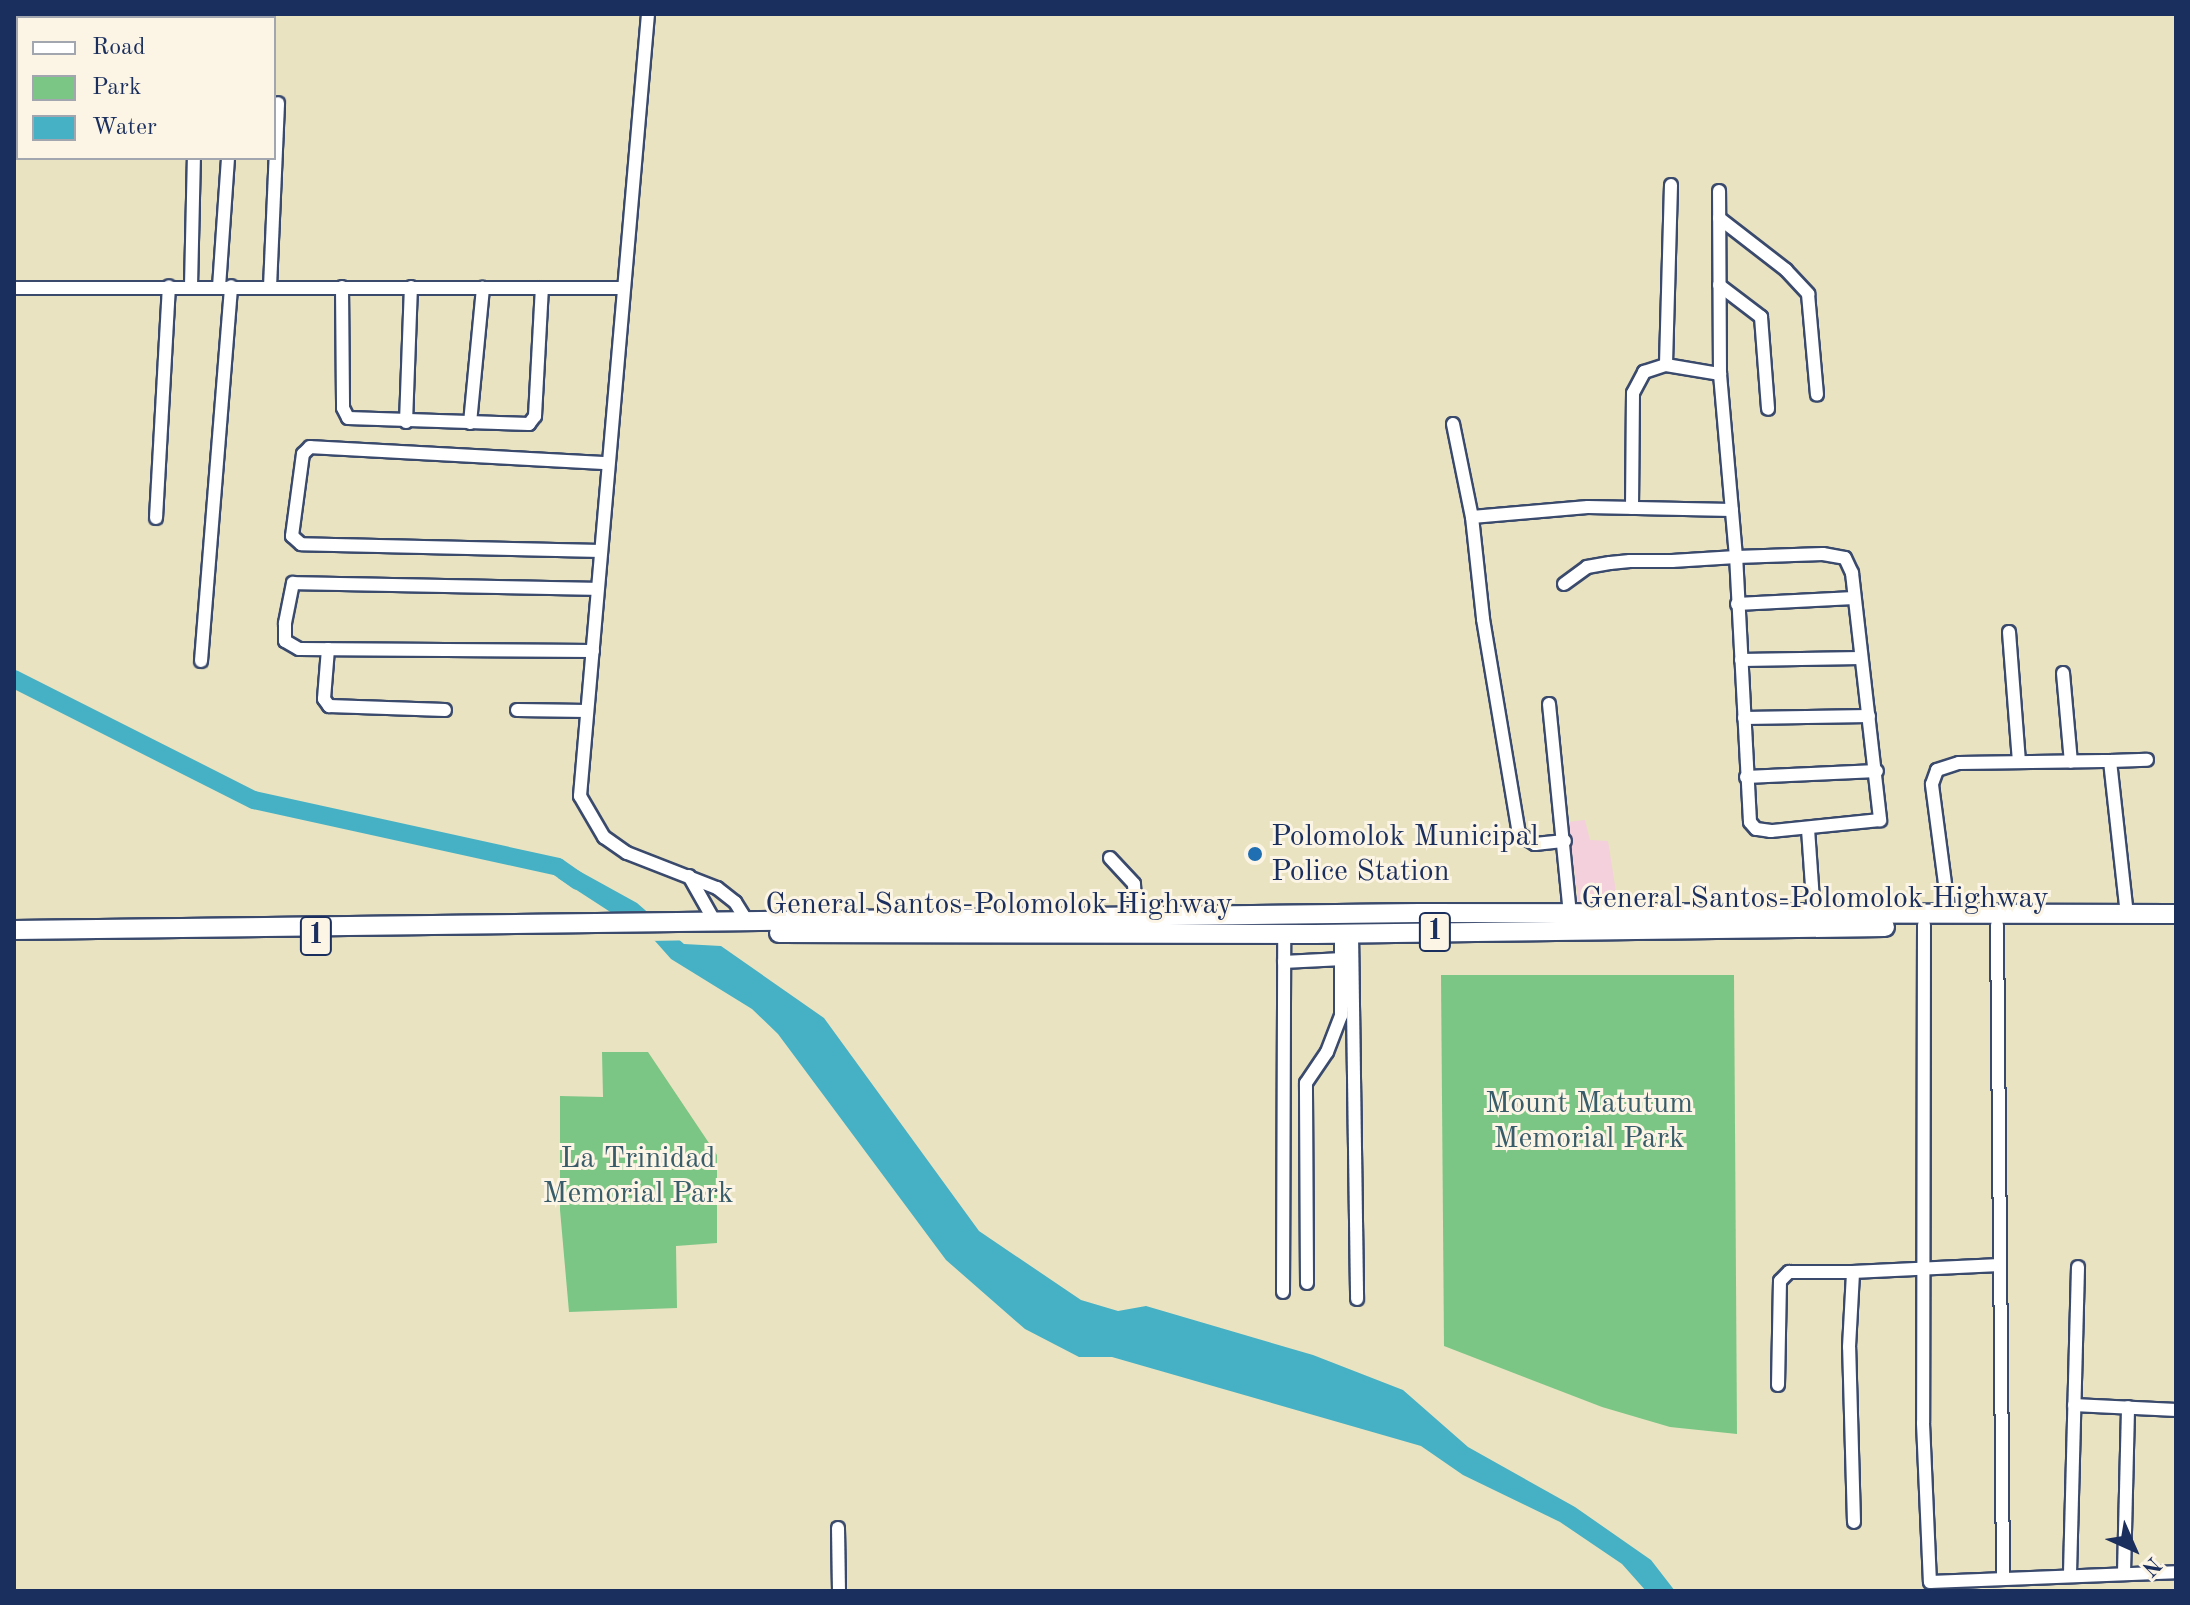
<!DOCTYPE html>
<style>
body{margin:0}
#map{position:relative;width:2190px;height:1605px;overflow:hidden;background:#e9e3c2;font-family:"Old Standard TT",serif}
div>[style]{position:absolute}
.built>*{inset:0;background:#f4cfdc}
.green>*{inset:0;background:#7bc685}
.water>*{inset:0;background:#46b1c4}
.pier>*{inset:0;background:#e9e3c2}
.river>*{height:18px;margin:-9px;padding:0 9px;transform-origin:9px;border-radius:9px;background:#46b1c4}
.roads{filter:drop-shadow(2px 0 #3a4a6d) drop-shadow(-2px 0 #3a4a6d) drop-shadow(0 2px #3a4a6d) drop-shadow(0 -2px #3a4a6d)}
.minor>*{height:12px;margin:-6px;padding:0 6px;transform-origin:6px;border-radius:6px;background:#fff}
.highway>*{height:18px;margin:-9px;padding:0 9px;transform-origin:9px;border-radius:9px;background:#fff}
.dots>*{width:22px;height:22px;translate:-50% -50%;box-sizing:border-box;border:4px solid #fcf5e5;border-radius:50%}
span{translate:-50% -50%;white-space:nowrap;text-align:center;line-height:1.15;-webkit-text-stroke:6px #fcf5e5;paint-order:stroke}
.shield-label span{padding:2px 6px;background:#fcf5e5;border:2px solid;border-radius:6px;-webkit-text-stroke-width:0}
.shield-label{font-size:28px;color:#1b2f5e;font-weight:700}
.poi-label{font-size:30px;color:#1b2f5e}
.left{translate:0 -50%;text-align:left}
.street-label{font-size:30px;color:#1b2f5e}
.park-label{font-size:30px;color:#385c6a}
.frame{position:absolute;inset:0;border:16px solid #1b2f5e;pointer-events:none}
.legend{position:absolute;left:16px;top:16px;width:260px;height:144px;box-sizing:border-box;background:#fcf5e5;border:2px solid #a2a6af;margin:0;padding:10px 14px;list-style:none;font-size:24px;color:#1b2f5e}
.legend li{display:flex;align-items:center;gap:16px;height:40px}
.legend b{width:40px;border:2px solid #a2a6af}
.north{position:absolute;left:2094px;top:1509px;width:80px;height:80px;-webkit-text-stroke:6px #fcf5e5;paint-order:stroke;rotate:135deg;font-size:22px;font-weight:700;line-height:32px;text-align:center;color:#1b2f5e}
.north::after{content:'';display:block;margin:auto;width:28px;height:36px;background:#1b2f5e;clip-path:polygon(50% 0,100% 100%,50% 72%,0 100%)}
</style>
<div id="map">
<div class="built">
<i style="clip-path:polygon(1585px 820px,1590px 840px,1608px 841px,1618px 905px,1579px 905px,1568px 822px)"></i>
</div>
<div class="green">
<i style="clip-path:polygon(1441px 975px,1734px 975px,1737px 1434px,1670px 1427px,1602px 1407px,1444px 1346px)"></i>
<i style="clip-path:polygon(602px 1052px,648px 1052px,717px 1155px,717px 1243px,676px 1246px,677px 1308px,569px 1312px,560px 1210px,560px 1096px,603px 1097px)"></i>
</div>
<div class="water">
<i style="clip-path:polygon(570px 866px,637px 903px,684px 944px,721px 946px,824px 1018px,979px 1231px,1081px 1300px,1118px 1311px,1146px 1306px,1313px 1355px,1403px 1390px,1468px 1447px,1575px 1507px,1651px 1560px,1675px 1591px,1646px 1591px,1622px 1564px,1560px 1522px,1463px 1475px,1421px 1446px,1112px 1357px,1079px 1357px,1025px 1329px,946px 1260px,778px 1034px,752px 1009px,671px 959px,655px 941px,558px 878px,558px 868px)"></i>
</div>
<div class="pier">
<i style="clip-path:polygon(610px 916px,677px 930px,686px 940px,704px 940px,648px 941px)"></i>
</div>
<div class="river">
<i style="left:14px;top:679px;width:269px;rotate:26.8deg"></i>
<i style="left:254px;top:800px;width:311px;rotate:12.4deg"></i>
<i style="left:558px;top:867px;width:24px;rotate:35deg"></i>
</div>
<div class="roads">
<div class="minor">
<i style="left:648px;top:14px;width:785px;rotate:94.97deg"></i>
<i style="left:580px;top:796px;width:48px;rotate:59.7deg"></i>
<i style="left:604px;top:837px;width:28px;rotate:35deg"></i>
<i style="left:627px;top:853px;width:97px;rotate:21.3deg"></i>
<i style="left:717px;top:888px;width:23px;rotate:38deg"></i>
<i style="left:735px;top:902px;width:25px;rotate:58deg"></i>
<i style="left:199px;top:18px;width:4px;rotate:-90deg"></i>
<i style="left:1671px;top:185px;width:180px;rotate:91.6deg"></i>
<i style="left:1666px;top:365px;width:55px;rotate:9.5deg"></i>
<i style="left:1719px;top:218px;width:85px;rotate:37.8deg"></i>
<i style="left:1786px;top:270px;width:33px;rotate:47deg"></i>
<i style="left:1808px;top:294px;width:101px;rotate:84.9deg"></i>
<i style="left:1719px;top:285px;width:53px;rotate:37.3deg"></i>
<i style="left:1761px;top:317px;width:92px;rotate:85.6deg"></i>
<i style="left:191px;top:286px;width:128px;rotate:-88.7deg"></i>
<i style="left:219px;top:287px;width:129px;rotate:-86deg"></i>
<i style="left:270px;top:287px;width:184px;rotate:-87.5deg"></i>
<i style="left:342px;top:287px;width:121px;rotate:89.5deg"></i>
<i style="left:343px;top:408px;width:11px;rotate:63deg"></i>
<i style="left:348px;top:418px;width:181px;rotate:1.9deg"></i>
<i style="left:529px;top:424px;width:10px;rotate:-53deg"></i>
<i style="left:535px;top:416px;width:128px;rotate:-86.9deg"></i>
<i style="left:14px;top:288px;width:610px"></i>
<i style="left:406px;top:422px;width:135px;rotate:-87.9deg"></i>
<i style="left:470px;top:423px;width:136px;rotate:-84.5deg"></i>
<i style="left:1453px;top:424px;width:95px;rotate:78.5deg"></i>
<i style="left:1472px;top:517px;width:103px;rotate:83.8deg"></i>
<i style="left:1483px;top:619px;width:218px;rotate:80.5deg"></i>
<i style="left:1519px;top:834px;width:19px;rotate:32deg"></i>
<i style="left:1535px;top:844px;width:30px;rotate:-6deg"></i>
<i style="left:1632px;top:508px;width:115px;rotate:-89.5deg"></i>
<i style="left:1633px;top:393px;width:24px;rotate:-62deg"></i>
<i style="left:1644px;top:372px;width:23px;rotate:-18deg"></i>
<i style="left:1472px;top:517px;width:116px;rotate:-4.9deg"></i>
<i style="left:1588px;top:507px;width:144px;rotate:1.2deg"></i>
<i style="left:156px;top:518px;width:232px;rotate:-86.8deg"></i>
<i style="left:601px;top:551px;width:300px;rotate:-178.7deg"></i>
<i style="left:301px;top:544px;width:12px;rotate:-138deg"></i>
<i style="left:292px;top:536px;width:83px;rotate:-82.4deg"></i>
<i style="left:303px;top:454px;width:10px;rotate:-45deg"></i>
<i style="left:310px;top:447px;width:297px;rotate:3.1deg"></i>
<i style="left:1564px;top:584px;width:29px;rotate:-36deg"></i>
<i style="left:1587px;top:567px;width:23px;rotate:-10deg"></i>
<i style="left:1610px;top:563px;width:20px;rotate:-6deg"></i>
<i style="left:1630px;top:561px;width:42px"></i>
<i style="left:1672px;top:561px;width:64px;rotate:-3.6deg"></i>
<i style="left:1736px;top:557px;width:87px;rotate:-2deg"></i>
<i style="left:1823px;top:554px;width:22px;rotate:10deg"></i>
<i style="left:1845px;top:558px;width:17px;rotate:65deg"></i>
<i style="left:1852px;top:573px;width:249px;rotate:83.5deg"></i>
<i style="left:1880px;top:820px;width:110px;rotate:174.2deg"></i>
<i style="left:1771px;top:831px;width:15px;rotate:-172deg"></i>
<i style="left:1756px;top:829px;width:9px;rotate:-131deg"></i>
<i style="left:1750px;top:822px;width:265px;rotate:-93deg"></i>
<i style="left:1736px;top:557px;width:184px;rotate:-95deg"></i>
<i style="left:1720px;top:374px;width:183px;rotate:-90.3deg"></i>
<i style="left:1737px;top:604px;width:117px;rotate:-2.9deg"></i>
<i style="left:2009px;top:632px;width:129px;rotate:85.6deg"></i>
<i style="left:328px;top:649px;width:50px;rotate:94.6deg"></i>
<i style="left:324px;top:699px;width:9px;rotate:54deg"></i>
<i style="left:329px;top:706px;width:116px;rotate:2deg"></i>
<i style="left:593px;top:651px;width:294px;rotate:-179.6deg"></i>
<i style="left:299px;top:649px;width:16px;rotate:-150deg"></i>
<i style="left:285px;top:641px;width:18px;rotate:-90deg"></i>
<i style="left:285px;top:623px;width:41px;rotate:-78.7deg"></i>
<i style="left:293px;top:583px;width:304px;rotate:1.1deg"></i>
<i style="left:1741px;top:660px;width:120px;rotate:-1deg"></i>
<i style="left:201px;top:661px;width:376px;rotate:-85.4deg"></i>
<i style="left:2063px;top:673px;width:89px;rotate:84.9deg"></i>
<i style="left:1549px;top:704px;width:210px;rotate:84.3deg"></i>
<i style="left:517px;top:710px;width:70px;rotate:0.8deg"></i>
<i style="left:1744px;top:718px;width:125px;rotate:-0.9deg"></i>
<i style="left:2110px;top:761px;width:37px;rotate:-2deg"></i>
<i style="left:1746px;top:777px;width:131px;rotate:-2.6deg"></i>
<i style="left:1808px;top:829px;width:86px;rotate:86deg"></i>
<i style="left:1110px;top:858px;width:35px;rotate:47deg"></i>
<i style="left:1134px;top:884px;width:33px;rotate:87deg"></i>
<i style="left:689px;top:876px;width:55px;rotate:60.6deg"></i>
<i style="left:1949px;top:914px;width:131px;rotate:-97.5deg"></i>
<i style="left:1932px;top:784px;width:15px;rotate:-70deg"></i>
<i style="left:1937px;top:770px;width:23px;rotate:-18deg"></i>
<i style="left:1959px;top:763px;width:145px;rotate:-0.8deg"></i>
<i style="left:2104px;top:761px;width:6px"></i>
<i style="left:2110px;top:761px;width:154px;rotate:83.7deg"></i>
<i style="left:1924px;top:925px;width:498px;rotate:90.1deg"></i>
<i style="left:1923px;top:1423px;width:159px;rotate:87.5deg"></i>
<i style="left:1930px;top:1582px;width:246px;rotate:-2.3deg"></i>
<i style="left:1997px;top:925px;width:651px;rotate:89.47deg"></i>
<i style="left:1352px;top:933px;width:366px;rotate:89.2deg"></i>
<i style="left:1284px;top:962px;width:58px;rotate:-3deg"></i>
<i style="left:1307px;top:1283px;width:200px;rotate:-90.3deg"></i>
<i style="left:1306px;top:1083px;width:37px;rotate:-56deg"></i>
<i style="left:1327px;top:1052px;width:39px;rotate:-69deg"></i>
<i style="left:1341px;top:1016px;width:83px;rotate:-90deg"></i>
<i style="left:1283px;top:1292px;width:358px;rotate:-89.8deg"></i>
<i style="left:1778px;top:1385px;width:104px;rotate:-88.9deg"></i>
<i style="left:1780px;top:1281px;width:13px;rotate:-45deg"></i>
<i style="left:1789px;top:1272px;width:64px"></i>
<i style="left:2074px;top:1405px;width:102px;rotate:2.8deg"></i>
<i style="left:1854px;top:1522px;width:175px;rotate:-91.6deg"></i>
<i style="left:1849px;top:1347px;width:75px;rotate:-86.9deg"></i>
<i style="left:1853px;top:1272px;width:146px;rotate:-2.7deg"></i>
<i style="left:838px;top:1528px;width:63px;rotate:89.1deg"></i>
<i style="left:2070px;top:1573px;width:306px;rotate:-88.5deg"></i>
<i style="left:2124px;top:1573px;width:166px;rotate:-88.6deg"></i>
</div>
<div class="highway">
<i style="left:14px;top:930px;width:1405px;rotate:-0.69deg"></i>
<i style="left:1419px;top:913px;width:757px;rotate:0.08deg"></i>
<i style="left:779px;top:933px;width:536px;rotate:0.11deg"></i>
<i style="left:1315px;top:934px;width:570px;rotate:-0.7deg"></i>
</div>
</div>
<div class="dots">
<i style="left:1255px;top:854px;background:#1f6fb2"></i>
</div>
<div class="shield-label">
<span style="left:1435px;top:932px">1</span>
<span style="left:316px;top:936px">1</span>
</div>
<div class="poi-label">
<span class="left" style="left:1271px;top:854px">Polomolok Municipal<br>Police Station</span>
</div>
<div class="street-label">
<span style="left:1815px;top:899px">General Santos-Polomolok Highway</span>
<span style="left:999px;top:905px">General Santos-Polomolok Highway</span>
</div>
<div class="park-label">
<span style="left:1589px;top:1121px">Mount Matutum<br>Memorial Park</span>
<span style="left:638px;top:1176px">La Trinidad<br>Memorial Park</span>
</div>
<div class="frame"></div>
<ul class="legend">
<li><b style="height:10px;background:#fff"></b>Road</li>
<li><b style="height:22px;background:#7bc685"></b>Park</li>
<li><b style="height:22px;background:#46b1c4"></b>Water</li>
</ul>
<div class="north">N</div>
</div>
